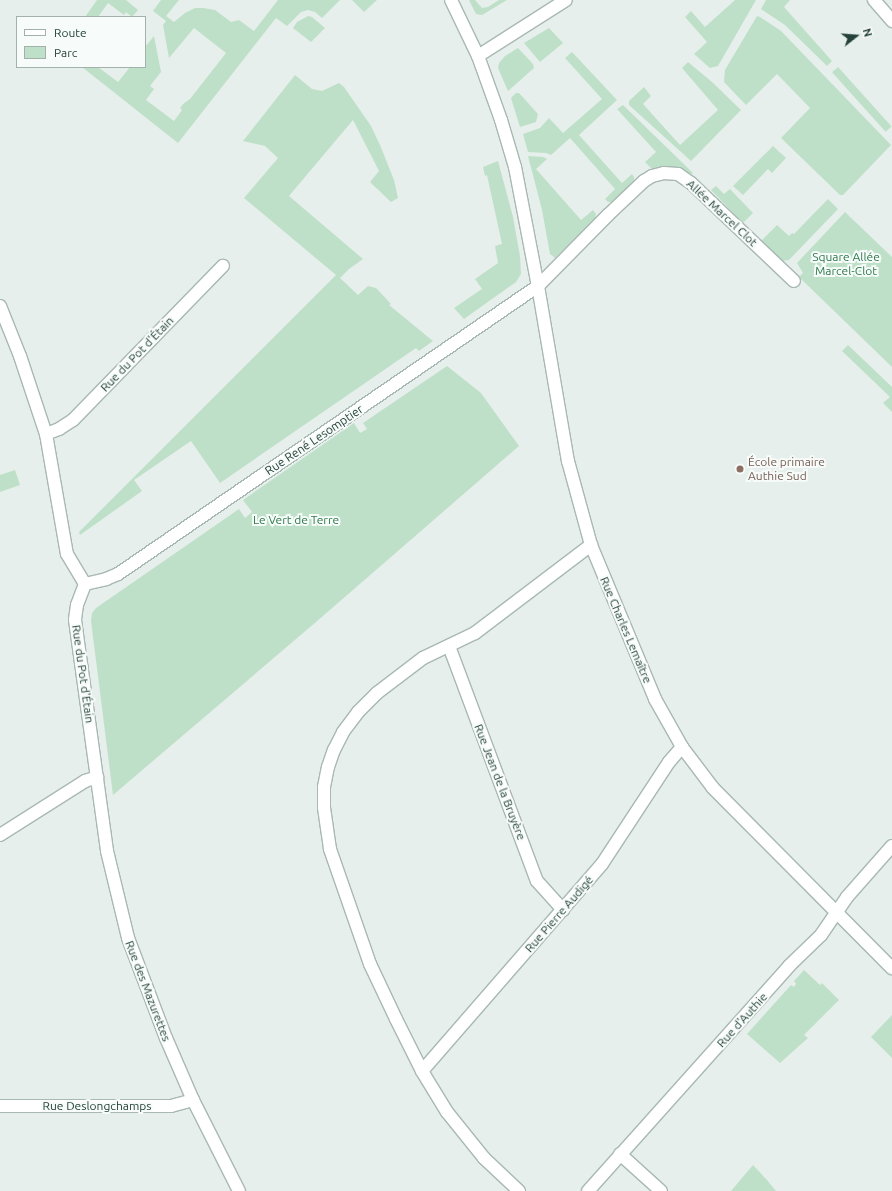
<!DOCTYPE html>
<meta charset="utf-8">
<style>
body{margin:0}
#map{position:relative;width:892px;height:1191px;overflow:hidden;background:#e6efeb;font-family:Ubuntu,sans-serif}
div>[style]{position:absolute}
.green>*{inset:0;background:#bfe0c8;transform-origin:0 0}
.roads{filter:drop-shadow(1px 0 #a8b8b2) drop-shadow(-1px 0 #a8b8b2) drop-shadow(0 1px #a8b8b2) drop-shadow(0 -1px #a8b8b2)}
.minor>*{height:12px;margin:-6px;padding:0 6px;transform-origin:6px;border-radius:6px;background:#fff}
.tertiary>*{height:12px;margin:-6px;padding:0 6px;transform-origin:6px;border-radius:6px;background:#fff}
.dots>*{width:11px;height:11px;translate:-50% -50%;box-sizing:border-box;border:2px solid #f7fbf9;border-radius:50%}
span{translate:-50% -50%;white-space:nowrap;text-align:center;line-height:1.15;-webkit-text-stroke:4px #f7fbf9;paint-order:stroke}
.street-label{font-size:12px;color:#24423a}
.park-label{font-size:12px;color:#2d7a4b}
.education-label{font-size:12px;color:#785e54}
.left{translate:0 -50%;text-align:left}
.legend{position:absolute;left:16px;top:16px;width:130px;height:52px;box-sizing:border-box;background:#f7fbf9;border:1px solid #a3b1ad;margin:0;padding:5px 7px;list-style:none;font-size:12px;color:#24423a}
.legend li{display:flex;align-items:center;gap:8px;height:20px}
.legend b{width:20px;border:1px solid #a3b1ad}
.north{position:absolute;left:836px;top:16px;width:40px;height:40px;-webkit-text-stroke:3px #f7fbf9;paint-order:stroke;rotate:73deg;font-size:11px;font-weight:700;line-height:16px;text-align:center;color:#24423a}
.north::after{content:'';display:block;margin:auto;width:14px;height:18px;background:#24423a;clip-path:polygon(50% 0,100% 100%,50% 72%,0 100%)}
</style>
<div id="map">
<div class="green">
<i style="clip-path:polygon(97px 0,126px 0,138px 10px,132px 17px,126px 12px,124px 15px,108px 3px,98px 17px,85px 17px)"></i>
<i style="clip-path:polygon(161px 0,179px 0,166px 16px,174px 22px,185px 13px,195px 8px,203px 8px,215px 10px,231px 22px,239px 20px,254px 31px,278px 0,340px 0,322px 18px,315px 12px,308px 10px,301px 12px,287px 26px,276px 18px,178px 143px,82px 67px,98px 67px,118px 82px,130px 67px,145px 67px,145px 47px,154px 36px,161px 72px,150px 86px,154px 89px,146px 100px,174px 121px,182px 110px,180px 108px,183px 104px,190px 99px,226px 53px,194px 28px,169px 58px,163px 25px,166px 21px,153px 11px)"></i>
<i style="clip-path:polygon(352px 0,377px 0,364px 12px)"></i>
<i style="clip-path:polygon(469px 0,475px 0,482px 8px,488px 7px,499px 0,507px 0,482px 15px,476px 14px)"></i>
<i style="clip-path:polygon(735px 0,756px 0,718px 66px,710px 68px,694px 54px,707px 42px,685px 17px,691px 11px,705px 27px)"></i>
<i style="clip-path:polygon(766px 0,790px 0,784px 7px,832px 61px,827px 66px,785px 25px,761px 9px)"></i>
<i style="clip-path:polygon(308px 16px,312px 17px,325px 28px,311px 42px,293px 28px,297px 22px)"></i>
<i style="clip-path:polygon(757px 16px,760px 17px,781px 31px,891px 145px,843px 195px,840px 195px,781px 138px,810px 108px,777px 74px,746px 105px,724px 82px,725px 70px)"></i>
<i style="clip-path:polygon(549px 28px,563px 43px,540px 62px,524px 43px)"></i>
<i style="clip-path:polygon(518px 48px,533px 64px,534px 68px,508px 91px,498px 68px,499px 63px,505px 56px)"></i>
<i style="clip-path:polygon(572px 52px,617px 100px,579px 135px,622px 183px,632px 174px,634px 177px,634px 181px,613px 202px,608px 202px,605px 199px,615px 189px,570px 138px,551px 155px,546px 153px,528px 152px,523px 134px,540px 128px,549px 118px,563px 133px,602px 99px,565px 58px)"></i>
<i style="clip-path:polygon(688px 62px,712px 82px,741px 110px,691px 161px,629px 105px,629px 101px,644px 87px,651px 96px,643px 104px,680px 145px,718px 110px,682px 68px)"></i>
<i style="left:838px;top:67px;width:80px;height:8px;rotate:48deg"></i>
<i style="clip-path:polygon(295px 75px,312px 89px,322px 91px,339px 83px,344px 87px,371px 126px,380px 145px,394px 180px,398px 198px,391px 202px,370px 182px,379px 171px,353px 120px,289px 196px,363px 259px,349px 269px,340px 278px,358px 295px,368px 286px,376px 288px,391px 304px,389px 305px,433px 341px,419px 351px,416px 348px,220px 483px,191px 441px,134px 480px,142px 491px,80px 535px,79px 532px,336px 275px,244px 198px,278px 158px,265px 146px,243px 141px)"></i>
<i style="clip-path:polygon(516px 93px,519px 93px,538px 114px,536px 122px,520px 127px,511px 98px)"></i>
<i style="clip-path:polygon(623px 105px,693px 173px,692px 174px,677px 168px,652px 169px,645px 162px,656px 152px,617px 109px)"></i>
<i style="clip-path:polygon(773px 146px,786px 158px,772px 173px,768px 169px,743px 195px,733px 186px)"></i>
<i style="clip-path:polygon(528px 156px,543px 157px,547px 159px,536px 169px,581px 220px,593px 210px,596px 214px,595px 219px,555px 258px,550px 254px,542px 210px)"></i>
<i style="clip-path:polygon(498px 161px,513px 217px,520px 256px,521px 274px,516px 282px,464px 319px,454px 308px,482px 289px,475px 279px,498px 263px,495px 246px,502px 244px,487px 175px,485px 176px,483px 167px)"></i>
<i style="clip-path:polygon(716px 186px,724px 194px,730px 189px,753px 213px,743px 223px,711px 190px)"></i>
<i style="clip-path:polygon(828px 199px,838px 209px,789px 260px,782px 261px,761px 241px,777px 225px,789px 236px,792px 233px,794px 234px)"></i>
<i style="clip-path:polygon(845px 212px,892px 257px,892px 367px,799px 277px,803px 273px,797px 263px)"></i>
<i style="clip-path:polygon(848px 345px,892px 387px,892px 412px,883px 403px,890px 397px,842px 351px)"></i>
<i style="clip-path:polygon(447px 366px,481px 393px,519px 446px,316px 622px,113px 795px,91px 621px,92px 613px,96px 608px,239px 509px,245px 518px,252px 512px,243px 500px,354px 423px,360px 433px,367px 429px,363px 423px)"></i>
<i style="clip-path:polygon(15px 470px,20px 485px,0 492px,0 475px)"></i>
<i style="clip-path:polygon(804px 970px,820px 985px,822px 983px,839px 1000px,804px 1035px,808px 1038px,780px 1063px,747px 1034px,791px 985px,794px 987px,796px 984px,794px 981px)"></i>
<i style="clip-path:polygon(892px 1015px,892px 1058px,871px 1037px)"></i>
<i style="clip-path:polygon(753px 1165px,767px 1180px,776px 1191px,731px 1191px)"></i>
</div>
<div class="roads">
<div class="minor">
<i style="left:451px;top:0;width:62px;rotate:64.3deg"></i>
<i style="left:478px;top:56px;width:68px;rotate:70.2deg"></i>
<i style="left:501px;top:120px;width:49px;rotate:73.4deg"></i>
<i style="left:515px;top:167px;width:121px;rotate:79.1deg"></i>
<i style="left:538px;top:286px;width:178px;rotate:80.3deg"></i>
<i style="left:568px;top:461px;width:87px;rotate:74.7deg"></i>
<i style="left:591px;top:545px;width:167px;rotate:67.4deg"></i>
<i style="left:655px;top:699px;width:55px;rotate:60.6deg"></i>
<i style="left:682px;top:747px;width:51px;rotate:52.9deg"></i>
<i style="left:713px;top:788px;width:254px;rotate:45.2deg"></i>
<i style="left:478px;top:56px;width:104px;rotate:-32.5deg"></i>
<i style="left:46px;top:434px;width:14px;rotate:-21deg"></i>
<i style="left:59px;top:429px;width:17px;rotate:-33deg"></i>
<i style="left:73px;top:420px;width:215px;rotate:-45.8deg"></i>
<i style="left:85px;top:584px;width:22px;rotate:-13deg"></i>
<i style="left:106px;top:579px;width:13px;rotate:-23deg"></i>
<i style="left:118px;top:574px;width:509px;rotate:-34.44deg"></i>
<i style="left:538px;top:286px;width:100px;rotate:-45.4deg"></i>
<i style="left:608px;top:215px;width:50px;rotate:-43.4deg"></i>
<i style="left:644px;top:181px;width:9px;rotate:-32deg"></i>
<i style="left:652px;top:176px;width:12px;rotate:-14deg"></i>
<i style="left:664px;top:173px;width:14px;rotate:4deg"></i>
<i style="left:678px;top:174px;width:16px;rotate:35deg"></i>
<i style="left:691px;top:183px;width:142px;rotate:43.6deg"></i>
<i style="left:449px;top:646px;width:251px;rotate:69.5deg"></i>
<i style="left:537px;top:881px;width:39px;rotate:48deg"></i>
<i style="left:0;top:835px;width:101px;rotate:-32.4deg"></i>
<i style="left:85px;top:781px;width:13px;rotate:-18deg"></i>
<i style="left:422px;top:1071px;width:274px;rotate:-49deg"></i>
<i style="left:602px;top:864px;width:122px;rotate:-56.7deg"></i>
<i style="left:669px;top:762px;width:20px;rotate:-49deg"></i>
<i style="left:0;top:1106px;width:171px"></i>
<i style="left:171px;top:1106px;width:23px;rotate:-15deg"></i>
<i style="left:620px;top:1154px;width:55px;rotate:42.1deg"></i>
<i style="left:519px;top:1191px;width:48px;rotate:-136.7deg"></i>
<i style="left:484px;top:1158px;width:59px;rotate:-128.8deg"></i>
<i style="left:447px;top:1112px;width:48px;rotate:-121.4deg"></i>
<i style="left:422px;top:1071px;width:58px;rotate:-116.6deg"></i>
<i style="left:396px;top:1019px;width:61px;rotate:-115.3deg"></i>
<i style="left:370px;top:964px;width:122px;rotate:-109.2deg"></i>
<i style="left:330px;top:849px;width:41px;rotate:-98.3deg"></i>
<i style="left:324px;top:808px;width:21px;rotate:-90deg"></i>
<i style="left:324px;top:787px;width:20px;rotate:-79deg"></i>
<i style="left:328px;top:767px;width:18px;rotate:-71deg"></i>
<i style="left:334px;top:750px;width:20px;rotate:-63deg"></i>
<i style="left:343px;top:732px;width:25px;rotate:-53deg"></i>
<i style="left:358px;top:712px;width:27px;rotate:-45deg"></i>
<i style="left:377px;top:693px;width:58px;rotate:-37.3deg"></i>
<i style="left:423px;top:658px;width:58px;rotate:-25.7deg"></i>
<i style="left:475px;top:633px;width:146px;rotate:-37.2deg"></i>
</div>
<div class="tertiary">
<i style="left:874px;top:0;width:28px;rotate:49deg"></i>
<i style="left:0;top:306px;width:54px;rotate:68.2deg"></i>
<i style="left:20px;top:356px;width:82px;rotate:71.6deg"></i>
<i style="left:46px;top:434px;width:122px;rotate:80.1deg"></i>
<i style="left:67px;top:554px;width:35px;rotate:59deg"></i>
<i style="left:85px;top:584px;width:22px;rotate:111deg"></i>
<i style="left:77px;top:605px;width:15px;rotate:98deg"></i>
<i style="left:75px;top:620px;width:233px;rotate:82.1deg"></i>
<i style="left:107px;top:851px;width:89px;rotate:76.4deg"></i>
<i style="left:128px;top:938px;width:107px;rotate:69.2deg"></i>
<i style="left:166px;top:1038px;width:68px;rotate:66.5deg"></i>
<i style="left:193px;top:1100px;width:102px;rotate:63.2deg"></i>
<i style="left:588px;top:1191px;width:302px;rotate:-48.2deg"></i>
<i style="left:789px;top:966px;width:45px;rotate:-44.1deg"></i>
<i style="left:821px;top:935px;width:46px;rotate:-55.6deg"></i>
<i style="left:847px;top:897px;width:68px;rotate:-48.6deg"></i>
</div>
</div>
<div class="dots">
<i style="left:740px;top:469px;background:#8d6e63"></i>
</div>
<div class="street-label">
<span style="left:722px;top:213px;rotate:43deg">Allée Marcel Clot</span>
<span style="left:137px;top:354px;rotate:-46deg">Rue du Pot d'Étain</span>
<span style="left:314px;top:440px;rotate:-34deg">Rue René Lesomptier</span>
<span style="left:626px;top:630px;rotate:67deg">Rue Charles Lemaître</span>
<span style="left:83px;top:674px;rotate:82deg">Rue du Pot d'Étain</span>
<span style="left:500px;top:782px;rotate:69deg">Rue Jean de la Bruyère</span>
<span style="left:559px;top:914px;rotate:-49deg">Rue Pierre Audigé</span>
<span style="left:148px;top:991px;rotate:69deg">Rue des Mazurettes</span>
<span style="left:742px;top:1020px;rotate:-48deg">Rue d'Authie</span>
<span style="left:97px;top:1106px">Rue Deslongchamps</span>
</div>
<div class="park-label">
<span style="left:846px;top:264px">Square Allée<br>Marcel-Clot</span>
<span style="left:296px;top:520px">Le Vert de Terre</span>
</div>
<div class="education-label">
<span class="left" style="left:748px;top:469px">École primaire<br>Authie Sud</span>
</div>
<ul class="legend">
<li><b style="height:5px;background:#fff"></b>Route</li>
<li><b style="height:11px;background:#bfe0c8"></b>Parc</li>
</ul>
<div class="north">N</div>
</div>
